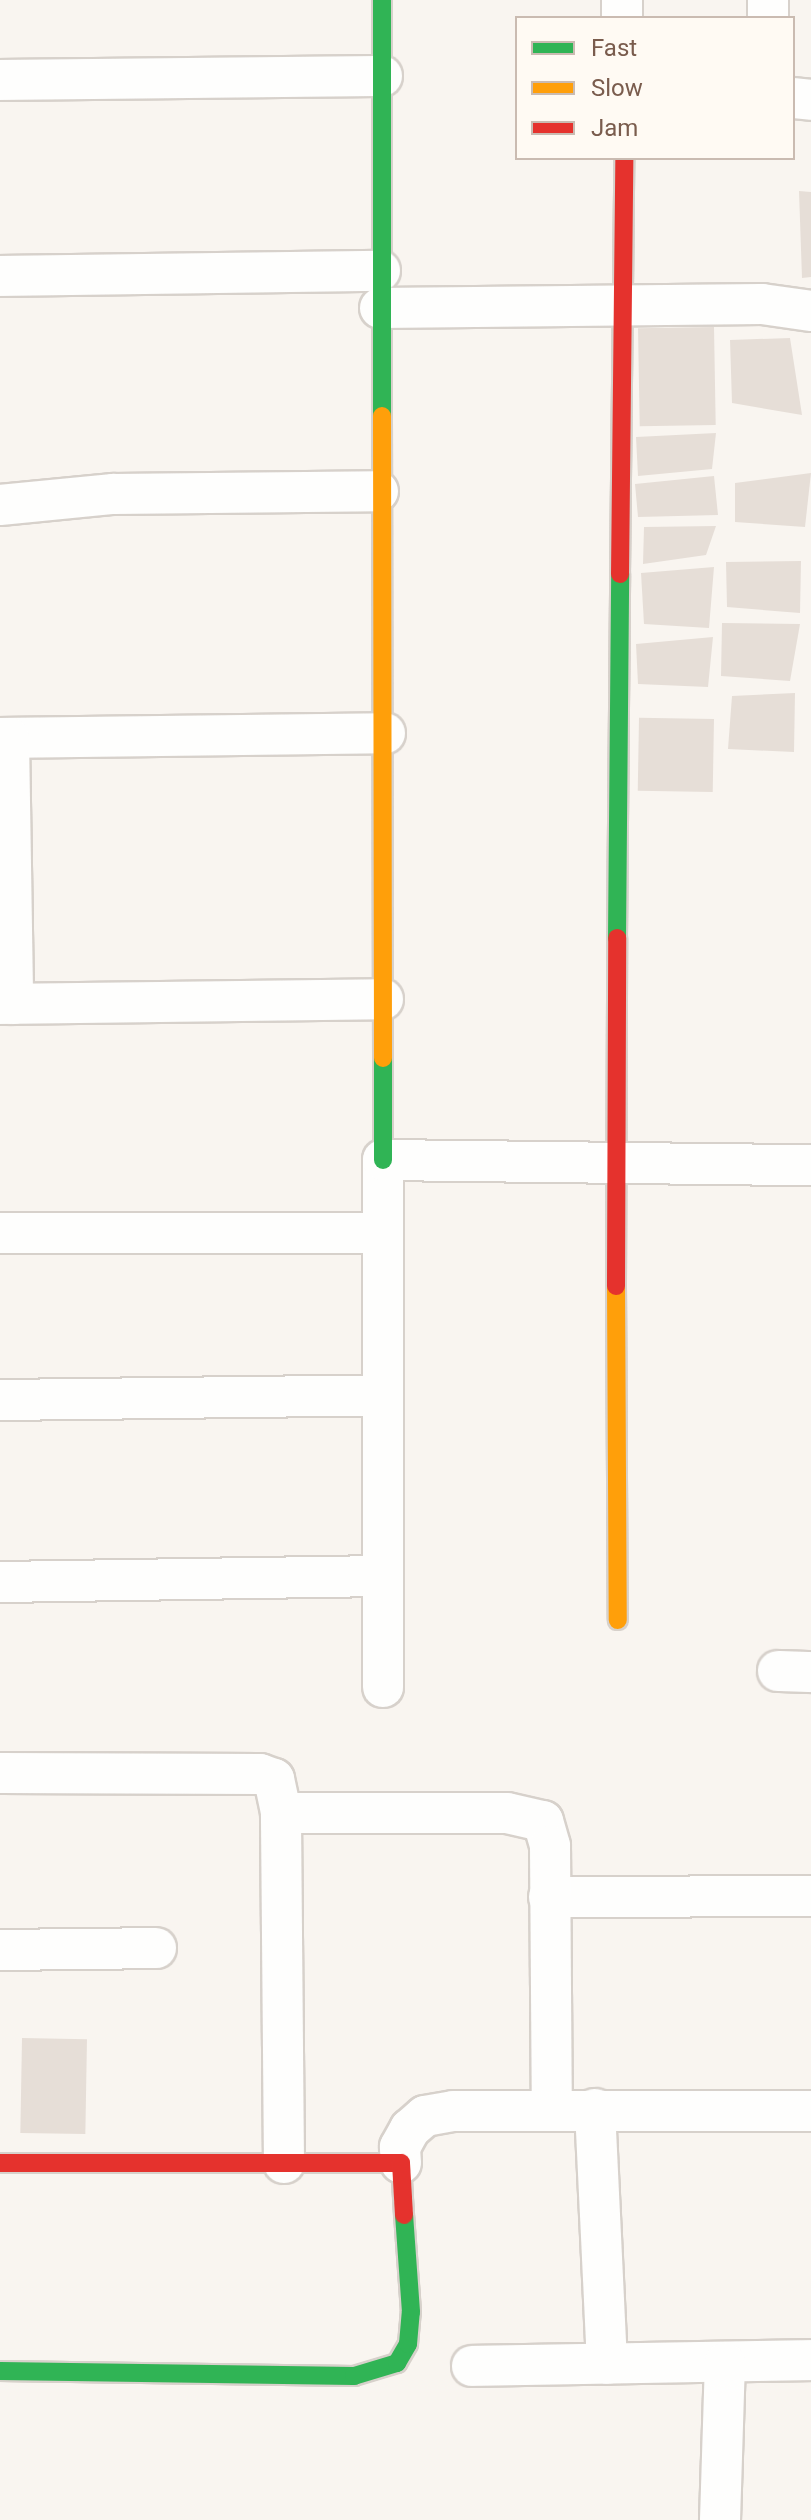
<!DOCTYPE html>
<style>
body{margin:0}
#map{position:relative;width:811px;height:2520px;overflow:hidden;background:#f9f5f0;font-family:Roboto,sans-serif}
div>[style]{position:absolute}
.building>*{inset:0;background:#e6ded7;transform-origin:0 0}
.roads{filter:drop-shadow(2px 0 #d7d1cb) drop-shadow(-2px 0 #d7d1cb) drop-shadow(0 2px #d7d1cb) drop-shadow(0 -2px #d7d1cb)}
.street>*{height:40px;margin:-20px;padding:0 20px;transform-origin:20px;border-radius:20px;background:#fefefd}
.fast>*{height:18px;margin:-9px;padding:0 9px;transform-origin:9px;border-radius:9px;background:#30b455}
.slow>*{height:18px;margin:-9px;padding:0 9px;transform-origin:9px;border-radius:9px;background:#ff9f0a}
.jam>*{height:18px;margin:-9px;padding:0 9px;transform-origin:9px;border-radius:9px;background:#e5322d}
span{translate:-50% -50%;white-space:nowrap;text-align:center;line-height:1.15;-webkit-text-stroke:6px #fffaf3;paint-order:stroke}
.legend{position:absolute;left:515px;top:16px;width:280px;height:144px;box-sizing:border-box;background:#fffaf3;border:2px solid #cabbb1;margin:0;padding:10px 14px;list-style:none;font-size:24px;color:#7a5c4d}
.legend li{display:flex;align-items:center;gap:16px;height:40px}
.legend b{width:40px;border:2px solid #cabbb1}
</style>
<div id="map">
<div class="building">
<i style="clip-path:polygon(799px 191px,811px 192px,811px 277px,802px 278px)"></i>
<i style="left:714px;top:327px;width:98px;height:76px;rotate:89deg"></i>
<i style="clip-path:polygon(790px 338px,802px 415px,732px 403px,730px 340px)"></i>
<i style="clip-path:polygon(716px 433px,712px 469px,638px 476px,636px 437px)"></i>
<i style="clip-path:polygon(811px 473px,805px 527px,735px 522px,735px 483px)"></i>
<i style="clip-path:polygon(714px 476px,718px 515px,638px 517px,635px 484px)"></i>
<i style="clip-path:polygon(716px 526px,706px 555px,643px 564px,644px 527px)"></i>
<i style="clip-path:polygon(801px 561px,800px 613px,727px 607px,726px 562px)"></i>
<i style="clip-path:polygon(714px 567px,709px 628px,644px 624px,641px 573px)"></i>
<i style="clip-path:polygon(722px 623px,800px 624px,790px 681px,721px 676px)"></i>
<i style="clip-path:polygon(713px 637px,708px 687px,638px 684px,636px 644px)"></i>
<i style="clip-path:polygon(795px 693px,794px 752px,728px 749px,732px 696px)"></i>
<i style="left:714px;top:719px;width:73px;height:75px;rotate:91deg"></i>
<i style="left:22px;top:2038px;width:65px;height:95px;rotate:1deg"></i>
</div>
<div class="roads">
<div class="street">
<i style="left:622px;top:0;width:18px;rotate:90deg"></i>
<i style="left:768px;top:0;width:18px;rotate:90deg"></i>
<i style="left:0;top:80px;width:382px;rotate:-0.6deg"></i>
<i style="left:793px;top:98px;width:18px;rotate:6deg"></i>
<i style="left:0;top:276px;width:380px;rotate:-0.8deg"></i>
<i style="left:380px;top:308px;width:382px;rotate:-0.6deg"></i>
<i style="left:762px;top:304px;width:49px;rotate:8.1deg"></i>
<i style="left:0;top:505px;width:114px;rotate:-5.6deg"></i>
<i style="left:113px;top:494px;width:265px;rotate:-0.6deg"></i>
<i style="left:0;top:738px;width:385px;rotate:-0.7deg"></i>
<i style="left:9px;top:738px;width:266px;rotate:89.1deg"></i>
<i style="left:0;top:1004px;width:383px;rotate:-0.7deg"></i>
<i style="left:0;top:1233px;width:383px"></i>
<i style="left:0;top:1400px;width:383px;rotate:-0.7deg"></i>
<i style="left:0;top:1582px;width:383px;rotate:-0.9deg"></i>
<i style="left:778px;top:1671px;width:33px;rotate:2deg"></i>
<i style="left:383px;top:1687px;width:527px;rotate:-90deg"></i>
<i style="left:383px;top:1160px;width:428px;rotate:0.7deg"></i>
<i style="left:0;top:1773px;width:260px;rotate:0.2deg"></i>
<i style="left:260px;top:1774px;width:15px;rotate:20deg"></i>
<i style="left:274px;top:1779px;width:35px;rotate:78deg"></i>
<i style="left:549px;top:1897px;width:262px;rotate:-0.2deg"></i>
<i style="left:0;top:1950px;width:156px;rotate:-0.7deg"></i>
<i style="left:595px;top:2109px;width:255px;rotate:87.3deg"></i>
<i style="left:284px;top:2163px;width:350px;rotate:-90.5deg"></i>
<i style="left:281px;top:1813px;width:226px"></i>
<i style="left:507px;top:1813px;width:37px;rotate:13deg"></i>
<i style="left:543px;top:1821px;width:26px;rotate:74deg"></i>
<i style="left:550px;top:1846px;width:263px;rotate:89.6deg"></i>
<i style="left:401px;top:2163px;width:16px;rotate:-94deg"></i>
<i style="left:400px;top:2147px;width:21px;rotate:-61deg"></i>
<i style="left:410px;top:2129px;width:20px;rotate:-41deg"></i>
<i style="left:425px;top:2116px;width:28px;rotate:-10deg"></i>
<i style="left:453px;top:2111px;width:358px"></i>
<i style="left:472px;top:2366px;width:339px;rotate:-1deg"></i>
<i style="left:720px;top:2520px;width:157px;rotate:-88.2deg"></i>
</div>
<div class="fast">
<i style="left:382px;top:0;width:416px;rotate:90deg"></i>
<i style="left:617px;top:938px;width:364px;rotate:-89.5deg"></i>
<i style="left:383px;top:1058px;width:102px;rotate:90deg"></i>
<i style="left:0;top:2371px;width:354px;rotate:0.8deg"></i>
<i style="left:354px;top:2376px;width:45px;rotate:-16.8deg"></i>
<i style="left:397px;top:2363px;width:22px;rotate:-60deg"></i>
<i style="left:408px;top:2344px;width:32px;rotate:-85deg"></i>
<i style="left:411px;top:2312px;width:97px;rotate:-94.1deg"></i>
</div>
<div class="slow">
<i style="left:382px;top:416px;width:642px;rotate:89.91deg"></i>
<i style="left:616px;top:1286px;width:334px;rotate:89.7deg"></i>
</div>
<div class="jam">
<i style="left:620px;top:574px;width:416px;rotate:-89.4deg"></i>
<i style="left:616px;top:1286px;width:348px;rotate:-89.8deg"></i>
<i style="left:0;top:2163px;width:401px"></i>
<i style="left:401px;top:2163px;width:52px;rotate:86.7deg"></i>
</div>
</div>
<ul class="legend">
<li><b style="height:10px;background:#30b455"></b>Fast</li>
<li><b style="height:10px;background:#ff9f0a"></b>Slow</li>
<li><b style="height:10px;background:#e5322d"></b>Jam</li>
</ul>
</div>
